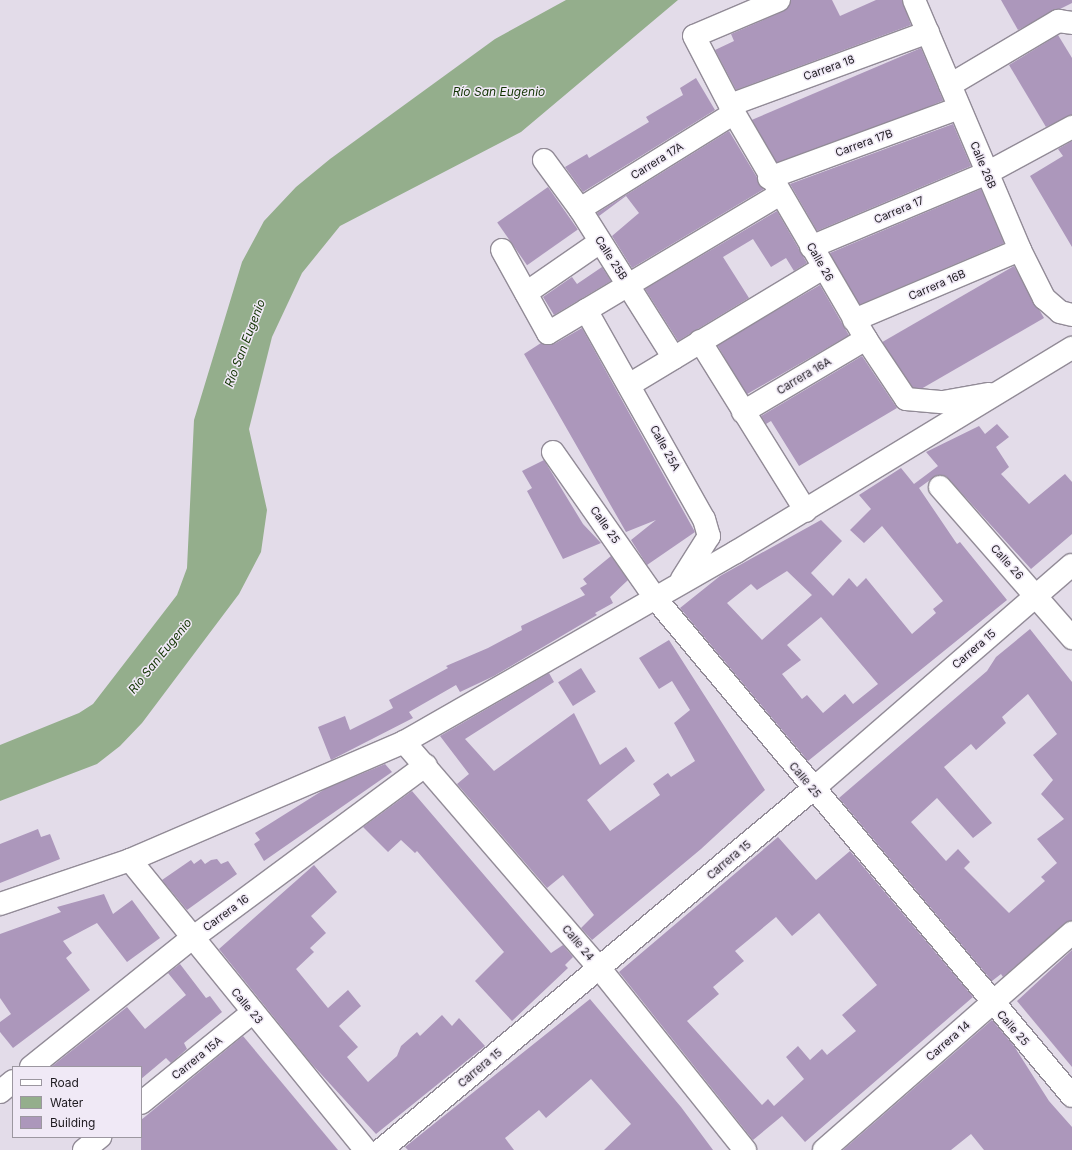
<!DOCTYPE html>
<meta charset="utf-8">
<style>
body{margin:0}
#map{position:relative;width:1072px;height:1150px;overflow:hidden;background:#e3dce9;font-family:Inter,sans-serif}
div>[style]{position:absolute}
.water>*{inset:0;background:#94ae8c}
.building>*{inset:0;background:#ac97bb;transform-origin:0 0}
.roads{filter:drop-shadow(1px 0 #928b97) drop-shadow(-1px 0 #928b97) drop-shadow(0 1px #928b97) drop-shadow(0 -1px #928b97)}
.minor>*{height:22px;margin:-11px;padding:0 11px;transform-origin:11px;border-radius:11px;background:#fff}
.major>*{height:22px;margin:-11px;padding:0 11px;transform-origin:11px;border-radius:11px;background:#fff}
span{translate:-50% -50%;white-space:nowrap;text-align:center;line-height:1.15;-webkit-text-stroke:3px #f0e9f6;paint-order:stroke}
.street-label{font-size:11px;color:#1e1b20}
.water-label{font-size:12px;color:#123402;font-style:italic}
.legend{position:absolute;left:12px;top:1066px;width:130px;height:72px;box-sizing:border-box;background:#f0e9f6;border:1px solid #9c97a0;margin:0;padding:5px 7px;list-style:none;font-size:12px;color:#1e1b20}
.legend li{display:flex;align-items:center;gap:8px;height:20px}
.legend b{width:20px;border:1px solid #9c97a0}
</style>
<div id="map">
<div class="water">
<i style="clip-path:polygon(566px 0,678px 0,521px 132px,340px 226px,302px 273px,272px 337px,249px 429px,267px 510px,261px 552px,239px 594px,142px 723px,120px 746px,97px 764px,0 801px,0 745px,79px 713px,93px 704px,177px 595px,187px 568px,194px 420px,242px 262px,264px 221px,296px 187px,330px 159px,495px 39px)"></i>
</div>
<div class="building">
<i style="clip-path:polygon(791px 0,832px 0,840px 16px,876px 0,902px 0,911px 25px,736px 90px,715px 50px,734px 41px,731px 34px,784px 11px)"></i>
<i style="clip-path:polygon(1001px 0,1072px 0,1072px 3px,1018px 30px)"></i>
<i style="clip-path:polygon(1058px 35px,1072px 58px,1072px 115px,1046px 127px,1009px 65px)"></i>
<i style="left:921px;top:48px;width:57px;height:184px;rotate:67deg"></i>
<i style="clip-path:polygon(696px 78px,715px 110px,583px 192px,565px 167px,587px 154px,589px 158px,649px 122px,646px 117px,683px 95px,680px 88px)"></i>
<i style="clip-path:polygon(953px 124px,971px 166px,817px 231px,790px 184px)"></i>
<i style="clip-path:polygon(729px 131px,764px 189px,632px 268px,612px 236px,639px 213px,626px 196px,599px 216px,597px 213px)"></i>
<i style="clip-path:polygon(1072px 141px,1072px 247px,1030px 176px,1063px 156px,1058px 149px)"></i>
<i style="left:548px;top:187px;width:52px;height:62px;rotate:55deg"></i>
<i style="left:981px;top:189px;width:59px;height:164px;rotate:67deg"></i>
<i style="clip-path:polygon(777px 211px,807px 263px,794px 271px,786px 258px,771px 267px,753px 239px,723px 257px,749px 298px,678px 341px,645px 289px)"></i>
<i style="left:1014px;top:266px;width:60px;height:153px;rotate:60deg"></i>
<i style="clip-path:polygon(602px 267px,611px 281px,554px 315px,543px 297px,572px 277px,577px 284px)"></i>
<i style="left:820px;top:285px;width:58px;height:119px;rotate:60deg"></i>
<i style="clip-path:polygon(582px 328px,695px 532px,647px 565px,631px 540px,656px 520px,626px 532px,524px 354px,541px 343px,554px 344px)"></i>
<i style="clip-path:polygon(862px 356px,897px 408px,799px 466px,771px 421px,766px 424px,761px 416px)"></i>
<i style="clip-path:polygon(evenodd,997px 424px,1009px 437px,996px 447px,1009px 467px,1001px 474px,1029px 504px,1065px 474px,1072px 482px,1072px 534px,1031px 569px,946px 476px,937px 475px,919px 488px,957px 544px,960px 542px,1007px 600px,808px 761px,680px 608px,720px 576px,821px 520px,842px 541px,811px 573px,833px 596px,849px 578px,857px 587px,866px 578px,912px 634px,936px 613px,933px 609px,943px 601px,882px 526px,864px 543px,850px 530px,871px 509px,859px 495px,901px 468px,914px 484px,938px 466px,926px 452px,979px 426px,985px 434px,997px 424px,787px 571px,812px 595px,762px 640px,727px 603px,751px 584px,757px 590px,787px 571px,997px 424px,821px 617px,878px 684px,853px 704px,845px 694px,823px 713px,807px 695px,802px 699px,782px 674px,801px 660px,787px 645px,821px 617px)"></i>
<i style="clip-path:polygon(544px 460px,583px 524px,601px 543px,563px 559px,527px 491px,532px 488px,522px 471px)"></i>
<i style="clip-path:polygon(611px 556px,628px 580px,610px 597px,613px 603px,595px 613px,597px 615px,494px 676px,460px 692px,456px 685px,409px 712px,413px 718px,331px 760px,318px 727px,345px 716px,350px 730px,380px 715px,393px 708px,389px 700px,448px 668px,446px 666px,488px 648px,522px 630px,521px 626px,585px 595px,580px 588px,587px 584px,583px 579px)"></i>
<i style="clip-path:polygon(evenodd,1030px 629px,1072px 682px,1072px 921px,1064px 924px,1003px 977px,1001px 974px,992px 981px,839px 798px,987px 671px,996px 657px,1030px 629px,1028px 694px,1057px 734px,1033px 755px,1053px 780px,1041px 794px,1064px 819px,1037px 839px,1057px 863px,1041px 877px,1045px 881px,1009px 913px,964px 868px,970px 862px,958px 849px,946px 861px,911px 822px,937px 798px,973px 838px,992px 823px,944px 767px,971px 744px,976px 750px,1006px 723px,1002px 717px,1028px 694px)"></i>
<i style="clip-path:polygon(669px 640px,765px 790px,701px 849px,592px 940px,581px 928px,594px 915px,563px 875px,547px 888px,457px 784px,469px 774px,440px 736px,549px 673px,554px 682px,465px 739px,494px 771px,574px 713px,600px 765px,626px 747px,635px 761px,587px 800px,610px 831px,660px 795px,653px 784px,668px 773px,671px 777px,695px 761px,674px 723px,690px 710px,672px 681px,659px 689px,639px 658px)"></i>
<i style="left:581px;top:668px;width:28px;height:27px;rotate:58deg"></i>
<i style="clip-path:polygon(385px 764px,392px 772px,264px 861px,254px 844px,260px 840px,255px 833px,325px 789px)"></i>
<i style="clip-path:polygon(412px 791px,551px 953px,563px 945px,573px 957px,565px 965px,568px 968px,512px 1021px,475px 981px,504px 952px,417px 851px,415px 853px,401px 840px,388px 852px,363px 827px)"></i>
<i style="clip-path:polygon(38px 829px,41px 837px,50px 834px,60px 859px,0 883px,0 844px)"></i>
<i style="clip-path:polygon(evenodd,778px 837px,816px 880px,850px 851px,973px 997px,805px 1142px,782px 1116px,753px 1140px,619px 972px,778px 837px,819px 913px,877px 985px,842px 1015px,856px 1031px,827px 1055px,822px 1049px,810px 1060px,798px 1046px,786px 1057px,804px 1079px,774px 1106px,768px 1099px,762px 1105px,687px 1021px,719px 994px,713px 987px,744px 961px,735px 951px,776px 917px,792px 936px,819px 913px)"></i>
<i style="clip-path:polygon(201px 859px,205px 864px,211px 860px,217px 859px,221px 864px,228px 861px,237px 874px,187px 910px,162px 880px,191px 860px,194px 864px)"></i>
<i style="clip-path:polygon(314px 865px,337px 892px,311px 916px,326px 933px,310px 948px,314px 952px,296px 969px,328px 1008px,348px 990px,361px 1006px,339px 1026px,358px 1047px,347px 1057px,368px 1082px,397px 1056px,401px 1046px,417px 1032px,420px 1036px,442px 1015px,452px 1026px,459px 1018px,485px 1046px,376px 1134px,310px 1062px,219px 949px)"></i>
<i style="clip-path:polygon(104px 894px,113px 914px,132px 900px,160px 938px,127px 962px,97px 923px,63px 941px,72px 953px,66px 958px,90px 990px,13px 1048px,0 1032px,0 1022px,11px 1014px,0 998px,0 934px,61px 912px,57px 907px)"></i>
<i style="clip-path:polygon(1072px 950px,1072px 1067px,1017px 1001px)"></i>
<i style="clip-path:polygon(180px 964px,206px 998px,210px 996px,222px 1012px,184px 1043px,187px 1049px,171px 1063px,166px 1058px,141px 1079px,141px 1067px,51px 1067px,127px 1007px,145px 1029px,186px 995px,168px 973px)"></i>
<i style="clip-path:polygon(590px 999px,681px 1107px,713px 1150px,604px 1150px,631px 1124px,591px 1079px,546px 1118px,539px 1110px,505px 1138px,514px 1150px,408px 1150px,405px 1147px)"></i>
<i style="clip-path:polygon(992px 1020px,1014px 1046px,1049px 1101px,1072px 1127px,1072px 1150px,984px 1150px,971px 1134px,951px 1150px,843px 1150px)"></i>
<i style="clip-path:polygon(243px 1036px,338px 1150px,141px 1150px,141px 1120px)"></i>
</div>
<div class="roads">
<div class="minor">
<i style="left:779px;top:0;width:92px;rotate:157deg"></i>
<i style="left:694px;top:36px;width:87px;rotate:62.5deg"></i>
<i style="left:734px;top:113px;width:262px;rotate:59.7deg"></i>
<i style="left:866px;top:339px;width:72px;rotate:56.3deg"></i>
<i style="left:906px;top:399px;width:37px;rotate:5deg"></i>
<i style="left:943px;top:402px;width:47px;rotate:-9.9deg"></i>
<i style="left:914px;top:0;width:272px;rotate:67deg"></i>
<i style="left:1020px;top:250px;width:54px;rotate:63.4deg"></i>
<i style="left:1044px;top:298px;width:21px;rotate:41deg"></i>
<i style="left:1060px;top:312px;width:12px;rotate:14deg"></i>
<i style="left:950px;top:85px;width:126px;rotate:-30.7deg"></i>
<i style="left:1058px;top:21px;width:14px;rotate:8deg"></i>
<i style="left:730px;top:105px;width:211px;rotate:-20.2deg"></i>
<i style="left:544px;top:160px;width:61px;rotate:53.7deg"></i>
<i style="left:580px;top:209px;width:176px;rotate:57.8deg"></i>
<i style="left:769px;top:178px;width:202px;rotate:-20.2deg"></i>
<i style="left:580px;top:209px;width:181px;rotate:-31.9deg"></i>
<i style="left:811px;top:247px;width:191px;rotate:-22.8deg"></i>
<i style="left:987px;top:173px;width:97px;rotate:-28.4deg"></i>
<i style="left:502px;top:250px;width:95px;rotate:61deg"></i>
<i style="left:548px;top:333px;width:269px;rotate:-30.9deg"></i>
<i style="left:526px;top:293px;width:90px;rotate:-34.6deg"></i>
<i style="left:586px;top:310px;width:240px;rotate:60.6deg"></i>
<i style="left:704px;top:519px;width:18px;rotate:74deg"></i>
<i style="left:709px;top:536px;width:51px;rotate:122.1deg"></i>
<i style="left:854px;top:320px;width:180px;rotate:-22.9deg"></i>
<i style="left:700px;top:341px;width:200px;rotate:58.1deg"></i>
<i style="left:629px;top:385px;width:227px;rotate:-31.1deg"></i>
<i style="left:743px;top:412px;width:143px;rotate:-30.7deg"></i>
<i style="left:553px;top:452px;width:179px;rotate:55deg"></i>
<i style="left:656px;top:599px;width:648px;rotate:50.07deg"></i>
<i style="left:940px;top:487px;width:201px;rotate:48.8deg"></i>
<i style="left:404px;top:742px;width:300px;rotate:49.2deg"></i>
<i style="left:600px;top:969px;width:232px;rotate:51.3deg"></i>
<i style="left:130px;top:860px;width:374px;rotate:50.9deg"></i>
<i style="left:0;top:904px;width:137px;rotate:-18.7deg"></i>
<i style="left:130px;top:860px;width:298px;rotate:-23.3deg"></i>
<i style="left:404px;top:742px;width:383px;rotate:-29.8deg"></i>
<i style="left:736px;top:552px;width:393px;rotate:-31.3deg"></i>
<i style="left:31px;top:1067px;width:205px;rotate:-38.7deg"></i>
<i style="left:191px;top:939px;width:292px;rotate:-36.5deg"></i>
<i style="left:0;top:1092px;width:17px;rotate:-40deg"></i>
<i style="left:141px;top:1103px;width:144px;rotate:-39.1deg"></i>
<i style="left:84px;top:1150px;width:21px;rotate:-39deg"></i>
</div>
<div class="major">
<i style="left:381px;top:1150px;width:563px;rotate:-39.88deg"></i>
<i style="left:813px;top:789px;width:342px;rotate:-40.9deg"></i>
<i style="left:824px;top:1150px;width:330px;rotate:-41.2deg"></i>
</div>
</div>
<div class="street-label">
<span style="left:829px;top:68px;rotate:-20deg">Carrera 18</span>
<span style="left:864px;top:143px;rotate:-20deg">Carrera 17B</span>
<span style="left:657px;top:161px;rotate:-32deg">Carrera 17A</span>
<span style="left:983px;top:165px;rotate:67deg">Calle 26B</span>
<span style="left:899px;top:210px;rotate:-23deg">Carrera 17</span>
<span style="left:611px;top:258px;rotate:57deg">Calle 25B</span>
<span style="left:820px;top:262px;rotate:60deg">Calle 26</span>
<span style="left:937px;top:285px;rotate:-23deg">Carrera 16B</span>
<span style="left:804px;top:376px;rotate:-31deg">Carrera 16A</span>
<span style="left:665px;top:448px;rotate:61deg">Calle 25A</span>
<span style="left:605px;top:525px;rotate:55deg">Calle 25</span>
<span style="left:1007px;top:562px;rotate:48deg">Calle 26</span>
<span style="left:974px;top:649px;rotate:-41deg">Carrera 15</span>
<span style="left:805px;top:780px;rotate:50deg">Calle 25</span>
<span style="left:729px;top:860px;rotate:-40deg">Carrera 15</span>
<span style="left:226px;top:913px;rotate:-36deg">Carrera 16</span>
<span style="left:578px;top:943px;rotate:50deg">Calle 24</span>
<span style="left:247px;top:1006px;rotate:50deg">Calle 23</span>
<span style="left:1013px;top:1028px;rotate:49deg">Calle 25</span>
<span style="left:948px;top:1041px;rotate:-41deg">Carrera 14</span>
<span style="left:197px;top:1058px;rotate:-39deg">Carrera 15A</span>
<span style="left:480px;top:1068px;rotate:-40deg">Carrera 15</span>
</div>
<div class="water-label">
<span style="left:499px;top:92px">Río San Eugenio</span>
<span style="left:245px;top:343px;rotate:-69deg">Río San Eugenio</span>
<span style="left:160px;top:656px;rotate:-51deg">Río San Eugenio</span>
</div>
<ul class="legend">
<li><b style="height:5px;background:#fff"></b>Road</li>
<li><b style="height:11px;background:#94ae8c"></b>Water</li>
<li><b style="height:11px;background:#ac97bb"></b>Building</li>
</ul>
</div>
